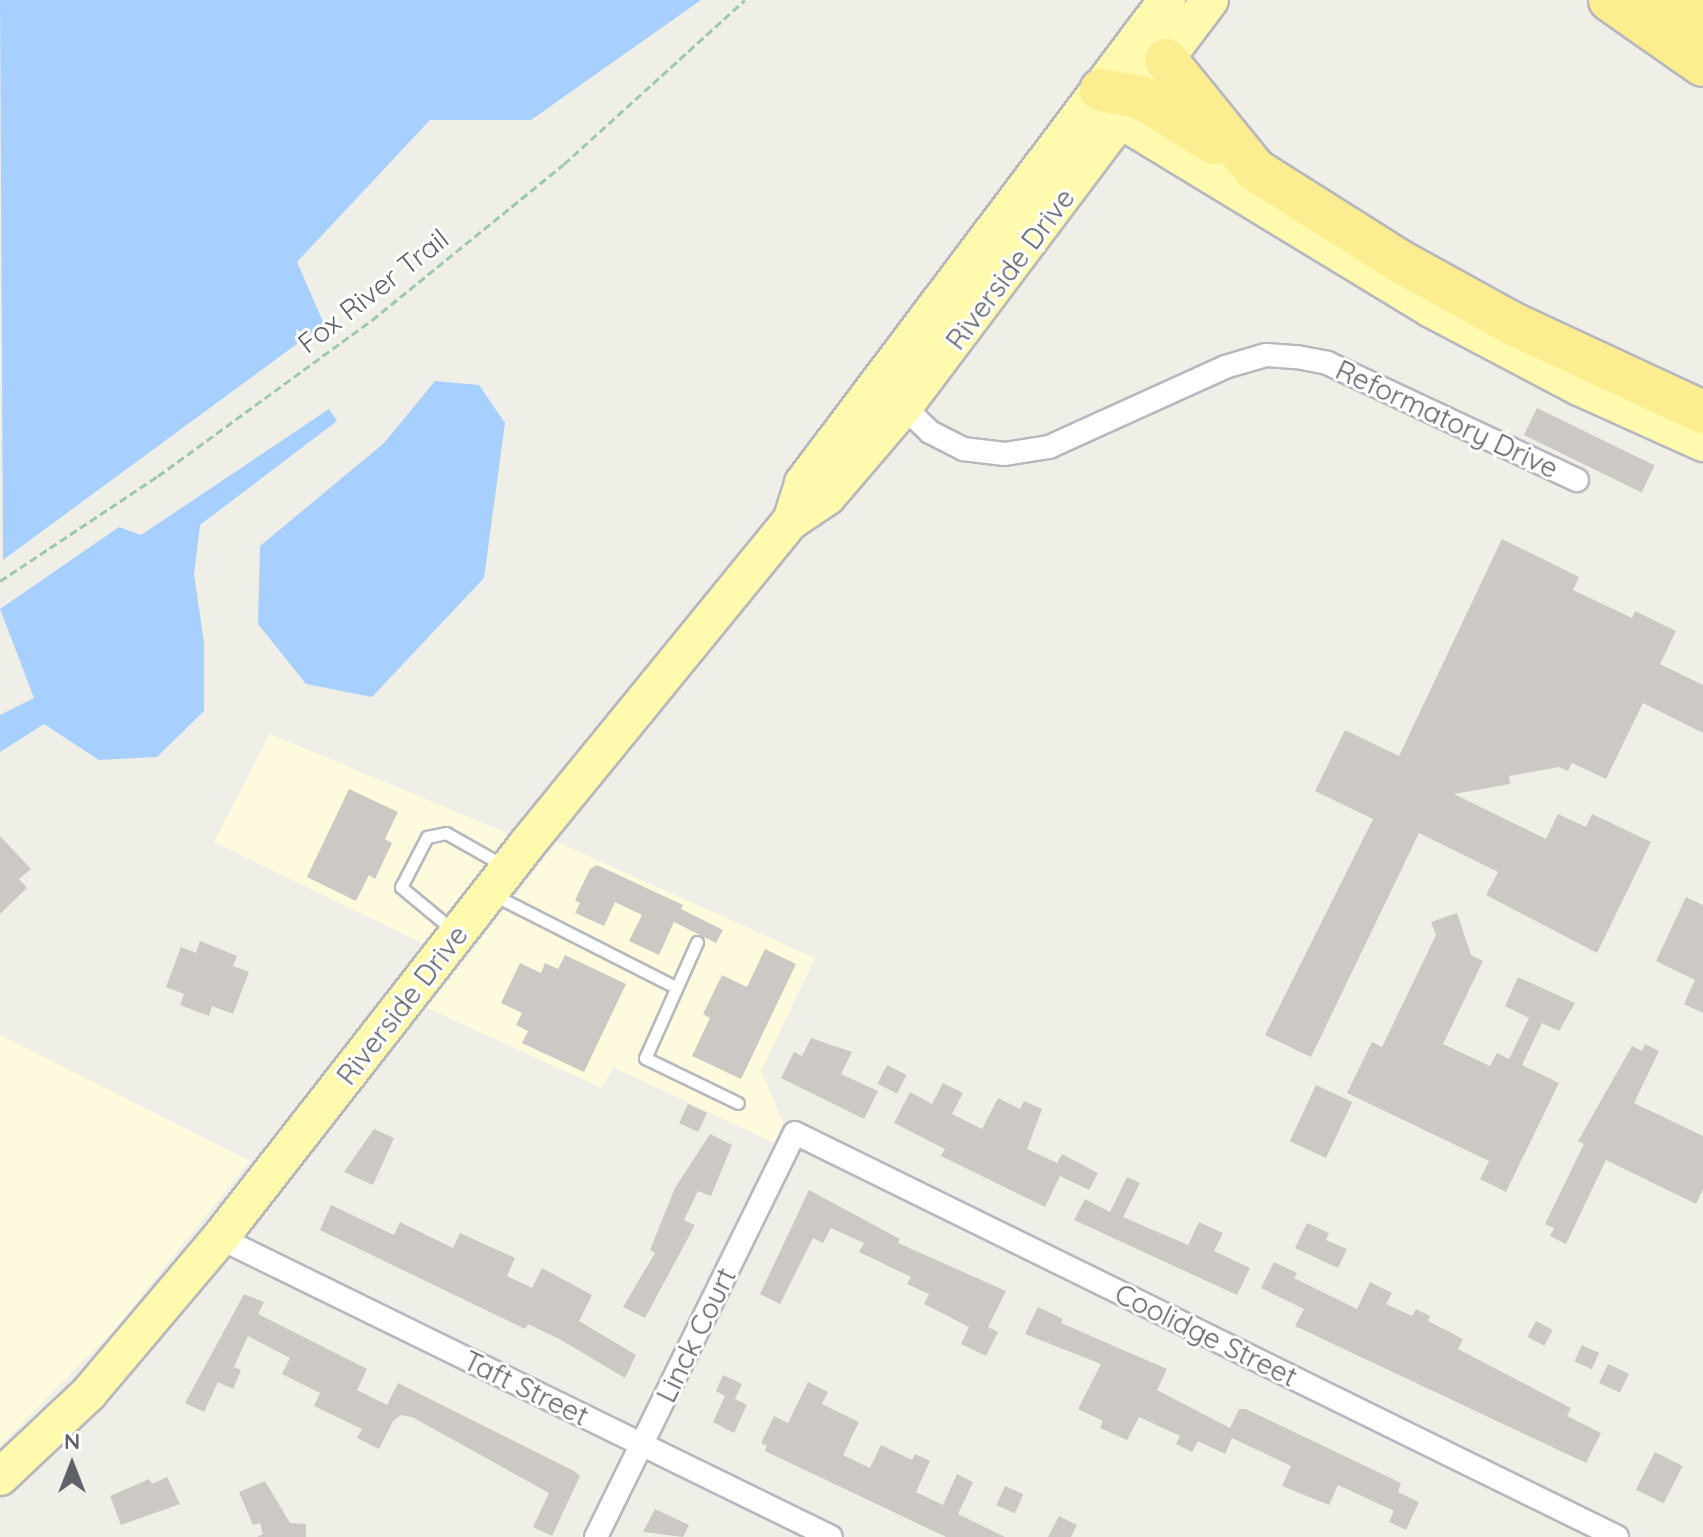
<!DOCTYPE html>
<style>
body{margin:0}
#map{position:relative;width:1703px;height:1537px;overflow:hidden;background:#f0efe7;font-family:Quicksand,sans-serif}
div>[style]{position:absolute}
.commercial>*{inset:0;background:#fefade}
.water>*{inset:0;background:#a8d0ff}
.building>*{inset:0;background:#ccc9c4;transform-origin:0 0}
.path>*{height:3px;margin-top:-1.5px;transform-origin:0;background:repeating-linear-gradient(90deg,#9dc8ae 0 8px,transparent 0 12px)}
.roads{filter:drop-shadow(2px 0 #b7b8bd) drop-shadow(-2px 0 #b7b8bd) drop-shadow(0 2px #b7b8bd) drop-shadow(0 -2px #b7b8bd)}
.service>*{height:11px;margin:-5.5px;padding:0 5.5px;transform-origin:5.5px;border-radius:5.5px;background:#fff}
.minor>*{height:22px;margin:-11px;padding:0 11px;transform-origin:11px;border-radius:11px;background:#fff}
.primary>*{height:36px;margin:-18px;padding:0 18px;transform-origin:18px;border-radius:18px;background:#fffaad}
.motorway>*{height:42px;margin:-21px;padding:0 21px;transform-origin:21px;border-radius:21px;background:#fded91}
span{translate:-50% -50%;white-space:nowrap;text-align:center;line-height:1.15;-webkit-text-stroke:6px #fff;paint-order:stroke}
.street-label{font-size:28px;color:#5e6167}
.north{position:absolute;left:32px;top:1425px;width:80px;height:80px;-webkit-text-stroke:6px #fff;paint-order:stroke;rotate:0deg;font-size:22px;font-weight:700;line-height:32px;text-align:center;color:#5e6167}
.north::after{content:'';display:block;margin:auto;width:28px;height:36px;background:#5e6167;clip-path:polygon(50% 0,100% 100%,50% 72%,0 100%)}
</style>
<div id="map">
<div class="commercial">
<i style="clip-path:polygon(270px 734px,512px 835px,426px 945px,214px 842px)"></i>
<i style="clip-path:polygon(557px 842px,815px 958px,761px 1071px,783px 1122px,774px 1143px,613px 1067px,602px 1088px,427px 1008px)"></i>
<i style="clip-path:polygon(0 1035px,250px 1161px,115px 1329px,0 1446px)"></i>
</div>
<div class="water">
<i style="clip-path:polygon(0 0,701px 0,531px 120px,430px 120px,297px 262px,324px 324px,3px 560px)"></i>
<i style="clip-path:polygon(435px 381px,479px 385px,505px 423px,484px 578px,372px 697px,306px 684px,258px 624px,260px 546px,384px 443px)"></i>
<i style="clip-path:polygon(329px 409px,337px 421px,200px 525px,194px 574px,204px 643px,204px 711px,157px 757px,99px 760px,44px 724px,0 752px,0 715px,34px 698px,0 609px,119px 527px,141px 535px)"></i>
</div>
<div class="building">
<i style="left:1537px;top:408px;width:131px;height:30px;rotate:26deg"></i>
<i style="clip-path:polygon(1502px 539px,1579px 577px,1573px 590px,1632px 618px,1635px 611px,1676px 631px,1660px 664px,1703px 685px,1703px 733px,1643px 703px,1606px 779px,1572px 763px,1568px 771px,1559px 767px,1509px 776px,1510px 784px,1454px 794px,1546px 839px,1558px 814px,1586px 827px,1592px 814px,1651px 842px,1597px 953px,1486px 895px,1498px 872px,1419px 833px,1311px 1057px,1265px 1035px,1373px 819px,1315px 791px,1345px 730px,1399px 756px)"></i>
<i style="clip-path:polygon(349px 789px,398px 812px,385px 839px,392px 843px,375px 879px,369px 875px,356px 901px,307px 877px)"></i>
<i style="clip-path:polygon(0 836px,31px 869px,19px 879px,27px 888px,0 914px)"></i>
<i style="clip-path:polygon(597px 865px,683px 905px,681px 909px,723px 930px,716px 943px,674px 922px,659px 955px,629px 941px,642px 915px,615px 902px,604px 926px,575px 913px,580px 903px,575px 900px,590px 869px)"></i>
<i style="clip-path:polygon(1686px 897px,1703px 905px,1703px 1013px,1684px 1004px,1695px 980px,1656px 961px)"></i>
<i style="clip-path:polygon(1457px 913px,1471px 955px,1483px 961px,1443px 1044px,1490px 1066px,1497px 1053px,1509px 1059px,1529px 1018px,1505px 1006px,1518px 977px,1575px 1003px,1559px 1031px,1542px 1023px,1522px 1065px,1559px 1083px,1506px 1192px,1480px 1179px,1489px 1161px,1347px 1093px,1372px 1042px,1382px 1047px,1436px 935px,1431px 922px)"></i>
<i style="clip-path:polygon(200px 941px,237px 956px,233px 966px,249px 972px,233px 1014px,212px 1006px,209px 1016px,180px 1005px,184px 994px,166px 987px,181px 947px,196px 953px)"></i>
<i style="clip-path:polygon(765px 949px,796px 964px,741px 1079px,692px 1056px,710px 1018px,703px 1014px,722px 975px,747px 987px)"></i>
<i style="clip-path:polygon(565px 955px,626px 984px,584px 1072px,522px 1043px,528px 1031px,516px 1025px,522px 1013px,501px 1003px,520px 963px,541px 973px,545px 963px,558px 969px)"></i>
<i style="clip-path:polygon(811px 1038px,852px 1052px,841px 1074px,878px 1091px,864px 1119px,781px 1078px,794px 1052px,802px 1056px)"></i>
<i style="clip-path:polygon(1645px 1044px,1659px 1051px,1634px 1103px,1703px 1136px,1703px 1189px,1696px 1204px,1606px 1160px,1566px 1244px,1550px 1236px,1554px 1228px,1545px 1224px,1584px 1144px,1578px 1141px,1632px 1046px,1642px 1051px)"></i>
<i style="left:887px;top:1065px;width:22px;height:21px;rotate:27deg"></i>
<i style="clip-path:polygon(943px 1083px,963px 1093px,952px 1114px,982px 1129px,998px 1098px,1020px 1109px,1024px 1101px,1042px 1109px,1027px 1149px,1057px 1163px,1062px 1154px,1098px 1173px,1089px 1190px,1060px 1176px,1045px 1207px,941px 1156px,945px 1149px,894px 1123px,910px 1092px,932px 1104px)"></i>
<i style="left:1316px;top:1085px;width:40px;height:62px;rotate:25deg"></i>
<i style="left:688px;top:1104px;width:21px;height:21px;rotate:25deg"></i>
<i style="clip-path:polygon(374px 1129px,394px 1138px,373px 1185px,344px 1172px)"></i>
<i style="clip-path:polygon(710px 1134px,732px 1145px,711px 1196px,698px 1191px,684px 1220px,695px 1225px,645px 1318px,623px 1307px,655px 1253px,650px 1250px,675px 1188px)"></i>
<i style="clip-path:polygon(1127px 1177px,1140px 1183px,1123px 1217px,1188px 1245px,1199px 1222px,1223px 1233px,1214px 1251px,1250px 1268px,1237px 1295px,1074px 1220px,1085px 1199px,1110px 1212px)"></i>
<i style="clip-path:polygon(809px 1190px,900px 1239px,898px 1243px,1006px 1291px,988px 1327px,998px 1332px,986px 1356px,961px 1344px,969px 1327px,924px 1304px,929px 1294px,907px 1284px,911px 1277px,859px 1252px,864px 1243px,831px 1228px,823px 1243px,813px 1238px,780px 1304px,760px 1294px)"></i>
<i style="clip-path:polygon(331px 1205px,394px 1235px,400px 1222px,453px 1248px,460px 1233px,515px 1258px,507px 1276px,532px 1288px,542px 1268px,592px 1295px,579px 1321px,636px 1355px,625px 1378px,561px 1340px,528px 1324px,525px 1329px,320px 1230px)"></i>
<i style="clip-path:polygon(1307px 1223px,1329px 1233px,1326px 1240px,1347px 1249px,1338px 1268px,1295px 1248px)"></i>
<i style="clip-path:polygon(1274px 1262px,1297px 1273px,1294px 1278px,1357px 1309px,1370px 1282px,1392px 1293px,1386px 1304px,1412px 1316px,1416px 1309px,1430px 1316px,1428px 1321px,1463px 1339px,1458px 1349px,1571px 1408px,1567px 1416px,1601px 1433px,1586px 1463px,1295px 1326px,1304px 1309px,1261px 1288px)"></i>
<i style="clip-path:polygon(244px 1294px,264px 1302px,258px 1314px,367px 1369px,357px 1390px,387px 1405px,398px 1383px,574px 1471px,580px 1476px,552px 1536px,533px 1527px,549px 1493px,412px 1417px,401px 1415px,393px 1421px,379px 1449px,357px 1438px,362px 1429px,314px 1406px,320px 1393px,282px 1374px,290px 1358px,248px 1336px,234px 1367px,241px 1370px,233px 1389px,218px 1382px,204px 1412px,185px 1403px)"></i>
<i style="clip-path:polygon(1038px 1307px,1063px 1319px,1061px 1323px,1167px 1369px,1157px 1390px,1230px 1428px,1239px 1409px,1246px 1409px,1401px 1483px,1398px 1492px,1419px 1502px,1406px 1530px,1389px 1522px,1394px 1511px,1338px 1485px,1329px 1505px,1282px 1486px,1291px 1466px,1232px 1438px,1225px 1454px,1198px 1441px,1192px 1452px,1176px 1444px,1180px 1436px,1139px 1417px,1127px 1440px,1100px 1428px,1103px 1421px,1078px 1409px,1101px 1364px,1025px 1334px)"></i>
<i style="left:1536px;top:1321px;width:19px;height:18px;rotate:28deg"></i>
<i style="left:1582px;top:1345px;width:19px;height:18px;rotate:25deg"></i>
<i style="left:1608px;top:1364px;width:23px;height:21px;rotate:25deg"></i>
<i style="clip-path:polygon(723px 1375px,742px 1384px,735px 1399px,747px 1405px,734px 1433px,713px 1422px,725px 1396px,716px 1391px)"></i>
<i style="clip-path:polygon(808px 1382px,828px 1392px,822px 1404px,859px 1422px,843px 1455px,870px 1468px,881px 1445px,912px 1460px,915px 1454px,930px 1461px,916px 1492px,943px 1505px,957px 1474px,973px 1482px,958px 1514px,1005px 1537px,946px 1537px,765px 1451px,767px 1446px,761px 1443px,774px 1416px,788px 1423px)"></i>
<i style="left:1655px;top:1452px;width:31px;height:42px;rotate:27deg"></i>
<i style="clip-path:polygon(167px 1477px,180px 1504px,121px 1525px,110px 1496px,149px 1479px,152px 1484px)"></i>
<i style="clip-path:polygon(265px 1481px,290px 1523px,306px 1524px,306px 1537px,257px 1537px,263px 1534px,260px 1523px,253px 1525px,239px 1492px)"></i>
<i style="left:1005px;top:1486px;width:20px;height:21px;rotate:24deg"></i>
<i style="clip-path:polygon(655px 1509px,689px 1525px,683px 1537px,643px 1532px)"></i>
<i style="clip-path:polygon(1059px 1516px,1077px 1525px,1071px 1537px,1048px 1537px)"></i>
</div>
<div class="path">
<i style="left:0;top:581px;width:190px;rotate:-33.6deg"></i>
<i style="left:158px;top:476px;width:265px;rotate:-36.1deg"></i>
<i style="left:372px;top:320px;width:247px;rotate:-39.1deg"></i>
<i style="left:564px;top:164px;width:244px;rotate:-42.2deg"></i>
</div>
<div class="roads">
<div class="service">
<i style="left:494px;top:895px;width:203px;rotate:26.9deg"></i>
<i style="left:454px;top:931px;width:69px;rotate:-140.3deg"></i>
<i style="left:401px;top:887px;width:56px;rotate:-62.5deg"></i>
<i style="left:427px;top:837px;width:19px;rotate:-12deg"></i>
<i style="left:446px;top:833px;width:69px;rotate:29.5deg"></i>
<i style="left:697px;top:942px;width:127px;rotate:114.1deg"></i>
<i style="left:645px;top:1058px;width:103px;rotate:25.8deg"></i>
</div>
<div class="minor">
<i style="left:895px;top:398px;width:49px;rotate:44.2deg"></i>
<i style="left:930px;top:432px;width:37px;rotate:27deg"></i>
<i style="left:963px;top:449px;width:42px;rotate:6.8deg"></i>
<i style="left:1005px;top:454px;width:45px;rotate:-9deg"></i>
<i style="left:1049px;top:447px;width:193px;rotate:-24.4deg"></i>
<i style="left:1225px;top:367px;width:43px;rotate:-16.3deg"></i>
<i style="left:1266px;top:355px;width:31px;rotate:4deg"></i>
<i style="left:1297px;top:357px;width:31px;rotate:11deg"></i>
<i style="left:1327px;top:363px;width:276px;rotate:25.1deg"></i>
<i style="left:220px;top:1238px;width:680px;rotate:26.08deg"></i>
<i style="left:596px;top:1537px;width:450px;rotate:-63.8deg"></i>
<i style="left:795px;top:1133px;width:916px;rotate:26.17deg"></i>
</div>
<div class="primary">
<i style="left:1108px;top:102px;width:24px;rotate:54deg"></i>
<i style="left:1122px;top:121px;width:362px;rotate:31.3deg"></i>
<i style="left:1431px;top:309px;width:167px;rotate:27.8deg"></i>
<i style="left:1579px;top:387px;width:136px;rotate:24.3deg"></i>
<i style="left:791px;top:521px;width:40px;rotate:-72deg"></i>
<i style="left:803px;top:483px;width:605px;rotate:-53deg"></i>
<i style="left:0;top:1477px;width:122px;rotate:-43.3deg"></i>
<i style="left:89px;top:1393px;width:203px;rotate:-49.8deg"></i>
<i style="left:220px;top:1238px;width:501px;rotate:-52.05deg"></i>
<i style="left:528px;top:843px;width:416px;rotate:-50.8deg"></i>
<i style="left:791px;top:521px;width:43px;rotate:-33.7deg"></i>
<i style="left:827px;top:497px;width:118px;rotate:-49.5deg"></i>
<i style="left:904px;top:407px;width:509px;rotate:-53.06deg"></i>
</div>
<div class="motorway">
<i style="left:1610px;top:0;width:113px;rotate:35deg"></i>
<i style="left:1668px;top:0;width:41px;rotate:31deg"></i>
<i style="left:1166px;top:60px;width:141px;rotate:51deg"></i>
<i style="left:1255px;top:170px;width:170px;rotate:32.3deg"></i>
<i style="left:1399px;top:261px;width:130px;rotate:28.9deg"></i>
<i style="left:1513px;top:324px;width:209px;rotate:24.9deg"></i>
<i style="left:1101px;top:90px;width:40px;rotate:10deg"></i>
<i style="left:1140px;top:97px;width:87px;rotate:31.9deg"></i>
</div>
</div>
<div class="street-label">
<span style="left:1010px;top:269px;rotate:-53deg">Riverside Drive</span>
<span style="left:373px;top:291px;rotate:-38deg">Fox River Trail</span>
<span style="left:1447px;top:419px;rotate:25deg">Reformatory Drive</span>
<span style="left:402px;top:1005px;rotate:-52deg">Riverside Drive</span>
<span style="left:696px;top:1335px;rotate:-64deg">Linck Court</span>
<span style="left:1206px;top:1335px;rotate:26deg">Coolidge Street</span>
<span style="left:526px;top:1388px;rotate:26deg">Taft Street</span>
</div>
<div class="north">N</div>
</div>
